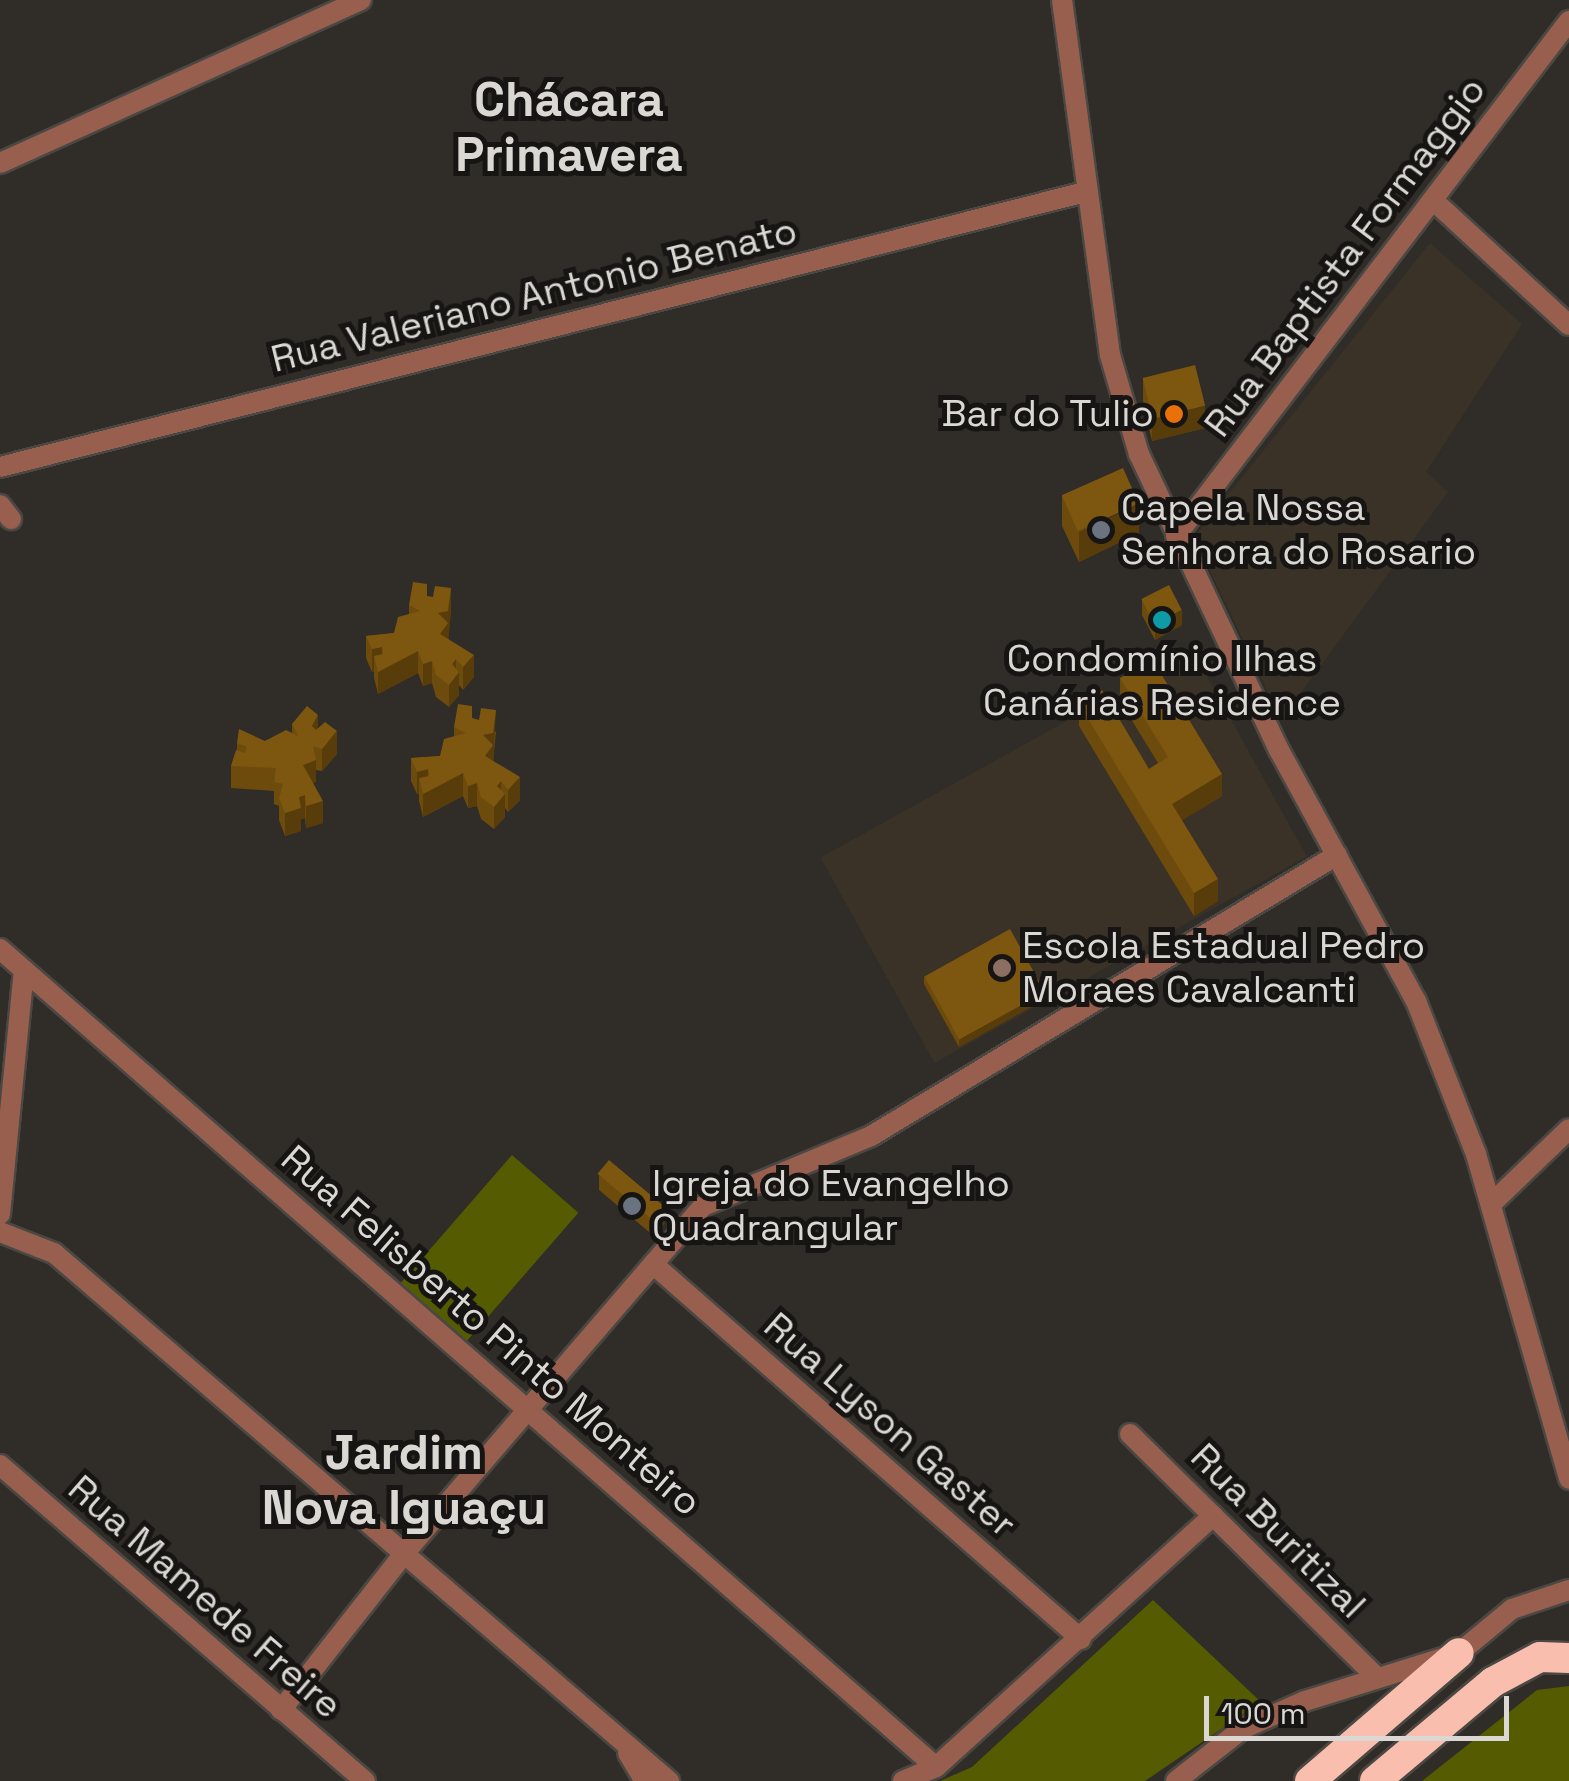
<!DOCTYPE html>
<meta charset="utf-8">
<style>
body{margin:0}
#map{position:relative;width:1569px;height:1781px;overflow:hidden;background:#302c27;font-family:"Space Grotesk",sans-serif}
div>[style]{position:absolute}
.built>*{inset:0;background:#3a3227;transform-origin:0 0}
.green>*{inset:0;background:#555b01;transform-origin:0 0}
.roads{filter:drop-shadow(2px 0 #4b4843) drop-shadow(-2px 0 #4b4843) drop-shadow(0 2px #4b4843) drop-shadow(0 -2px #4b4843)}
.minor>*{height:20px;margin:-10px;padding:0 10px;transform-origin:10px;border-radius:10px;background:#995f4e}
.tertiary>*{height:20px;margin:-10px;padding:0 10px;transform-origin:10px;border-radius:10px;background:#995f4e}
.motorway>*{height:30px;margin:-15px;padding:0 15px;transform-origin:15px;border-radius:15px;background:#f9bead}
.wall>*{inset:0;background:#6c4b0d}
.shaded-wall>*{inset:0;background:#583d0a}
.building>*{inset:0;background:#7d570f;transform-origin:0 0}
.dots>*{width:28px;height:28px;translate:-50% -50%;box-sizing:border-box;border:5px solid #171513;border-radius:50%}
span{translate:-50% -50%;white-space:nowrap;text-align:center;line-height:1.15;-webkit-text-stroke:10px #171513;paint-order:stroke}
.street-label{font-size:38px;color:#dbd8d4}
.poi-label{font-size:38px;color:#dbd8d4}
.right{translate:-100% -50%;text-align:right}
.left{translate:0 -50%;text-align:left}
.district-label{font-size:48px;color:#dbd8d4;font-weight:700}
.scale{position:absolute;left:1204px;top:1696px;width:305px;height:45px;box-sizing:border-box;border:5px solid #dbd8d4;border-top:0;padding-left:12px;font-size:30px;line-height:35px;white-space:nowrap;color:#dbd8d4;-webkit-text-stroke:8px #171513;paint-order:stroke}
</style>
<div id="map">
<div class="built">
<i style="clip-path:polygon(1430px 243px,1522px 324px,1426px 472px,1448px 492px,1281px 720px,1194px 537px)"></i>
<i style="left:1193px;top:651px;width:235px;height:426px;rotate:61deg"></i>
</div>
<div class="green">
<i style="left:512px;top:1155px;width:88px;height:170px;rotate:41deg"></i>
<i style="clip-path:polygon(1153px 1600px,1261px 1702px,1145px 1781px,940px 1781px,972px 1767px)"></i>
<i style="clip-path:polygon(1569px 1686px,1569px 1781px,1422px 1781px,1537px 1690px)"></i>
</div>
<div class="roads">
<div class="minor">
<i style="left:0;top:163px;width:396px;rotate:-24.3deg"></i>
<i style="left:1434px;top:201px;width:183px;rotate:42.6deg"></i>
<i style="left:0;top:467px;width:1119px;rotate:-14.22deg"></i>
<i style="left:0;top:505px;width:18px;rotate:52deg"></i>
<i style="left:1176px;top:536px;width:648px;rotate:-52.65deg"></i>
<i style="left:0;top:949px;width:1243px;rotate:41.15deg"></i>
<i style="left:1491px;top:1204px;width:108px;rotate:-43.9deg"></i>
<i style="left:0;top:1214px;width:245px;rotate:-84.4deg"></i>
<i style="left:0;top:1232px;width:58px;rotate:21.3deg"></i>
<i style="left:54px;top:1253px;width:811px;rotate:40.65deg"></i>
<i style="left:653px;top:1264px;width:569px;rotate:41.22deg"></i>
<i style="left:1130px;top:1434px;width:346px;rotate:44.6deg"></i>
<i style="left:0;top:1465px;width:483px;rotate:40.9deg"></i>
<i style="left:281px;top:1710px;width:196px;rotate:-51.8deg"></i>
<i style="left:402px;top:1556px;width:462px;rotate:-49.3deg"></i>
<i style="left:703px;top:1206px;width:182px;rotate:-22.6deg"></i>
<i style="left:871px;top:1136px;width:544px;rotate:-31.09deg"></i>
<i style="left:628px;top:1753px;width:33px;rotate:59deg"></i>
<i style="left:903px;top:1781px;width:36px;rotate:-23deg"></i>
<i style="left:936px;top:1767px;width:374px;rotate:-42.2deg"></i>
<i style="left:1176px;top:1781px;width:84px;rotate:-38.2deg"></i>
<i style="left:1242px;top:1729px;width:69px;rotate:-24deg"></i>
<i style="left:1305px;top:1701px;width:161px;rotate:-17.3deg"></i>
<i style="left:1459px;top:1653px;width:69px;rotate:-39.7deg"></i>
<i style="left:1512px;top:1609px;width:60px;rotate:-18.4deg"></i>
</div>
<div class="tertiary">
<i style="left:1062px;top:0;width:358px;rotate:82.3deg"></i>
<i style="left:1110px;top:355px;width:103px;rotate:73.7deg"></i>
<i style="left:1139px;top:454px;width:327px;rotate:64.7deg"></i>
<i style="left:1279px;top:750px;width:286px;rotate:61.4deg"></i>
<i style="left:1416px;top:1001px;width:164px;rotate:68.6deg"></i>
<i style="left:1476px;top:1154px;width:338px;rotate:74deg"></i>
</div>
<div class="motorway">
<i style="left:1310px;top:1781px;width:196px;rotate:-40.7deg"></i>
<i style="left:1375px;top:1781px;width:154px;rotate:-40deg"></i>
<i style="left:1493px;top:1682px;width:53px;rotate:-28deg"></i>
<i style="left:1540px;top:1657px;width:29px;rotate:2deg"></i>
</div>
</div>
<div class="wall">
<i style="clip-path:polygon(1143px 378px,1205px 428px,1152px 441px,1143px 401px)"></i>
<i style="clip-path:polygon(1062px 496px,1139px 533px,1079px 562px,1062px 526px)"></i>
<i style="clip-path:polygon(427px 596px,451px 610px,448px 638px,474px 677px,463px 690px,459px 685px,459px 695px,449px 707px,436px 697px,432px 683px,423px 686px,418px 673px,378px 694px,374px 678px,374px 671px,372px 672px,366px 658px,366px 636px,394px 633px,409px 614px,409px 605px)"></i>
<i style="clip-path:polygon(1142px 600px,1182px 625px,1155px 640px,1142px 615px)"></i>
<i style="clip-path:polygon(1120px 678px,1222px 796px,1182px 820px,1218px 901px,1194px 916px,1079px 726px,1079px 704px,1149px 769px,1158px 763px,1120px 701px)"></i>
<i style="clip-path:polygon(472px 718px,496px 732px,493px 761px,520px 800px,508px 812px,505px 808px,505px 817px,494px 829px,481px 819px,477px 806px,468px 808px,463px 796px,423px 817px,419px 801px,419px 794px,417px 794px,411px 781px,411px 758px,440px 756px,454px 736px,454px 727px)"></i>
<i style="clip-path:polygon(292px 724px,318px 729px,337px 754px,322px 771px,316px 770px,316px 782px,313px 783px,323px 823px,306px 828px,305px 818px,301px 819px,301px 831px,285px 836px,279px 820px,279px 806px,274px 804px,274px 791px,231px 788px,231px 766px,237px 750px,237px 743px,265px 741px,292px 733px)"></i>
<i style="clip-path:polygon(924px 977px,1045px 999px,959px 1047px,924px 984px)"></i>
<i style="clip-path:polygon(599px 1175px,665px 1222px,655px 1237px,599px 1190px)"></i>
</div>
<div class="shaded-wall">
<i style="clip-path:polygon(1205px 406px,1205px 428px,1152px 441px,1152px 419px)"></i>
<i style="clip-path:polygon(1139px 504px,1139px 533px,1079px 562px,1079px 532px)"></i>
<i style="clip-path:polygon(451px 588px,451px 610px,448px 646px,440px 656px,438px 613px)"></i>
<i style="clip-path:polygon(1182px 610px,1182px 625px,1155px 640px,1155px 624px)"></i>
<i style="clip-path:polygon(382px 647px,382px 670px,374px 656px,374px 671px,372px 672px,372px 649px)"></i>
<i style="clip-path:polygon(418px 651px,418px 673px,378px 694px,378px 672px)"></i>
<i style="clip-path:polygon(474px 655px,474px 677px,463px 690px,463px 667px)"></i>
<i style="clip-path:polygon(456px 659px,456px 676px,459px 672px,459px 695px,449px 707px,449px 685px,452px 664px)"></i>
<i style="clip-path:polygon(432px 661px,432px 683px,423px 686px,423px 664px)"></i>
<i style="clip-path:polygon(496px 710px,493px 768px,485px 779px,483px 735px)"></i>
<i style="clip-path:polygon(318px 715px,318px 738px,312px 726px)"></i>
<i style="clip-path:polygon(337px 731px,337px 754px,322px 771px,322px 749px)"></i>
<i style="clip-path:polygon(316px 760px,316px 782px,303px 787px,303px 765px)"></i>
<i style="clip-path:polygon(428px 769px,428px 792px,419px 778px,419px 794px,417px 794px,417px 772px)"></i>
<i style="clip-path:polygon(463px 773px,463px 796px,423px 817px,423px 794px)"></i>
<i style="clip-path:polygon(1222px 774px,1222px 796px,1172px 826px,1172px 804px)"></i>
<i style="clip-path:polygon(520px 777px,520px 800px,508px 812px,508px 790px)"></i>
<i style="clip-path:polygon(501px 781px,501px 798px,505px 794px,505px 817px,494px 829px,494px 807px,497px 786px)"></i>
<i style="clip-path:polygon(477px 783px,477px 806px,468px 808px,468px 786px)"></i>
<i style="clip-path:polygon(305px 795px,305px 818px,301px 819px,301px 831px,285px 836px,285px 813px,299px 797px)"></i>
<i style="clip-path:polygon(323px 801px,323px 823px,306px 828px,306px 806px)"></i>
<i style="clip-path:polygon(1218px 879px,1218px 901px,1194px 916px,1194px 893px)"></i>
<i style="clip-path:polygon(1045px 992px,1045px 999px,959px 1047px,959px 1039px)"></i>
<i style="clip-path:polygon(665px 1207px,665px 1222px,655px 1237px,655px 1221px)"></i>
</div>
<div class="building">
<i style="left:1195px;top:365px;width:42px;height:54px;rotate:76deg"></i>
<i style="left:1123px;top:468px;width:39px;height:67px;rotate:66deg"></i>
<i style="clip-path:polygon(413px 582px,427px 584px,427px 596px,433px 597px,435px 586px,451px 588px,448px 611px,438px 613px,448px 623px,440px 634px,474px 655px,463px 667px,456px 659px,452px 664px,459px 672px,449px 685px,436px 675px,432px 661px,423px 664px,418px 651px,378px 672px,374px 656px,383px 654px,382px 647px,372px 649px,366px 636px,394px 633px,398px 617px,420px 611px,409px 605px)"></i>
<i style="left:1169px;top:585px;width:28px;height:31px;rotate:63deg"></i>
<i style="clip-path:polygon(1152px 659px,1222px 774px,1172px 804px,1218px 879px,1194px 893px,1079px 704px,1102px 690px,1149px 769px,1168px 757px,1120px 678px)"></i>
<i style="clip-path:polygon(458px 704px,472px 706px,472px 718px,479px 720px,481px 708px,496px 710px,493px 733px,483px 735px,493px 745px,485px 756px,520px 777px,508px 790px,501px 781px,497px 786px,505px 794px,494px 807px,481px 797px,477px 783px,468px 786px,463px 773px,423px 794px,419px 778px,429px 776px,428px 769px,417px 772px,411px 758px,440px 756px,444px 739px,466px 733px,454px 727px)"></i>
<i style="clip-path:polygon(307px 706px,318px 715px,312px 726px,316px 730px,325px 722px,337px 731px,322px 749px,313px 746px,316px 760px,303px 765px,323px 801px,306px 806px,305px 795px,299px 797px,301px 808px,285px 813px,279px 798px,283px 784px,274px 782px,276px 768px,231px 766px,236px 750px,245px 753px,247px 747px,237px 743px,239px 729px,265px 741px,286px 730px,298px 736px,292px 724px)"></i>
<i style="left:1010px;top:929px;width:72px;height:98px;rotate:61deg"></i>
<i style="left:609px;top:1160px;width:73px;height:18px;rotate:40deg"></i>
</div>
<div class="dots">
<i style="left:1174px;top:414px;background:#e8710a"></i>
<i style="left:1101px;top:530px;background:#6b7280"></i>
<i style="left:1162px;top:620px;background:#0f9aa8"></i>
<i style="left:1002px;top:968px;background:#8d6e63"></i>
<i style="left:632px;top:1206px;background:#6b7280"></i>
</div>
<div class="street-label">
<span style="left:1345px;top:257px;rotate:-53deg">Rua Baptista Formaggio</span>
<span style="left:534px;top:295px;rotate:-14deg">Rua Valeriano Antonio Benato</span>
<span style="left:491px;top:1331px;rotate:41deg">Rua Felisberto Pinto Monteiro</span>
<span style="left:890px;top:1425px;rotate:41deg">Rua Lyson Gaster</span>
<span style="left:1278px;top:1531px;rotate:45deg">Rua Buritizal</span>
<span style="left:205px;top:1597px;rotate:41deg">Rua Mamede Freire</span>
</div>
<div class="poi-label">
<span class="right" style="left:1154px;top:414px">Bar do Tulio</span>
<span class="left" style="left:1121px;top:530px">Capela Nossa<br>Senhora do Rosario</span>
<span style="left:1162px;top:681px">Condomínio Ilhas<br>Canárias Residence</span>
<span class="left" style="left:1022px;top:968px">Escola Estadual Pedro<br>Moraes Cavalcanti</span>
<span class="left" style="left:652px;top:1206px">Igreja do Evangelho<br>Quadrangular</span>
</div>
<div class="district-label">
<span style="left:569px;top:127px">Chácara<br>Primavera</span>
<span style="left:404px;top:1480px">Jardim<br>Nova Iguaçu</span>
</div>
<div class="scale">100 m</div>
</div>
